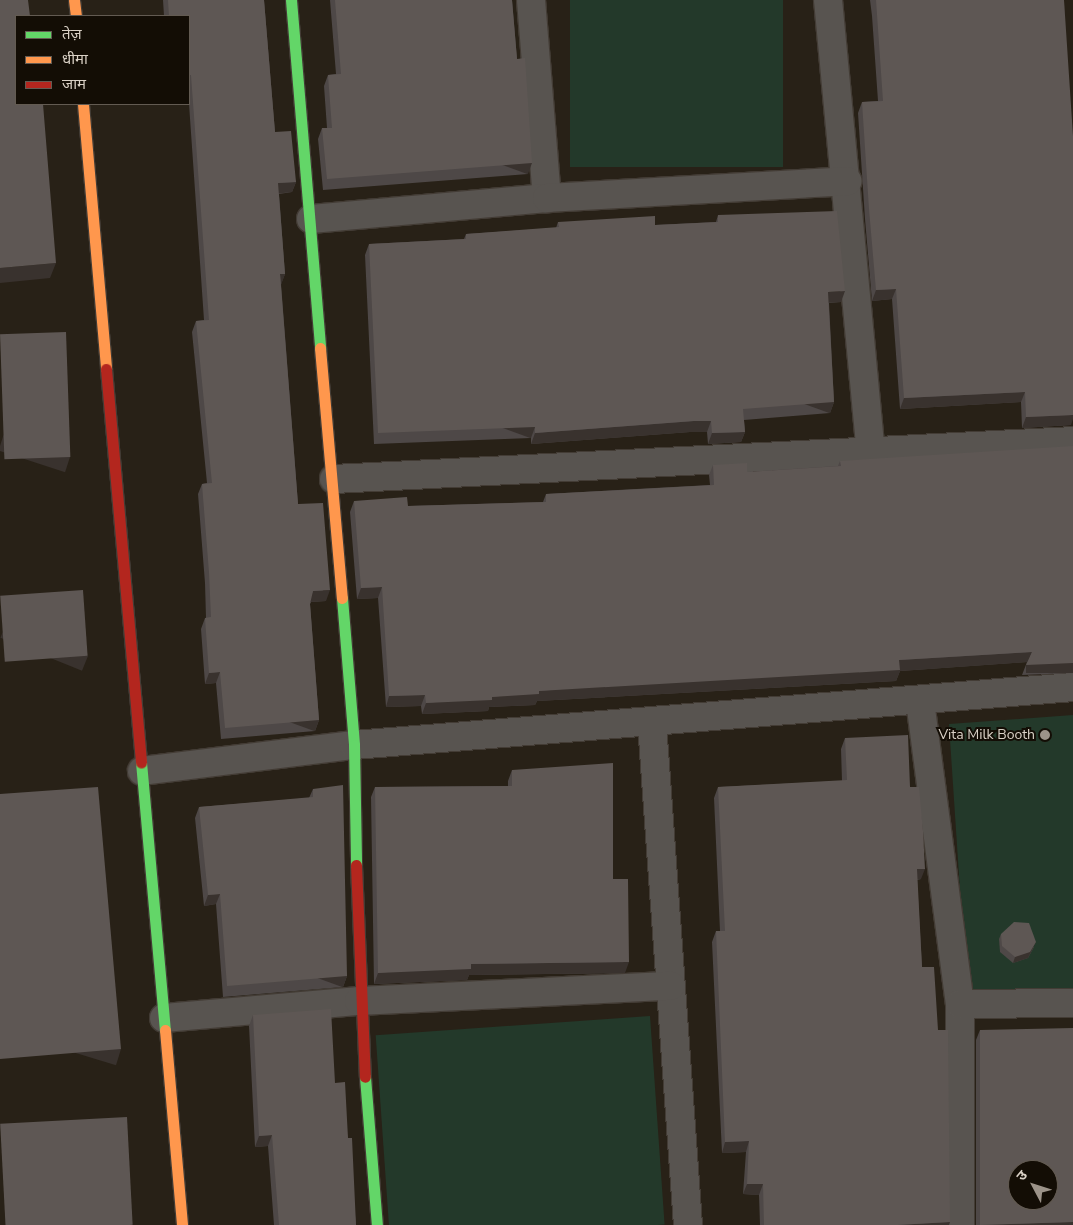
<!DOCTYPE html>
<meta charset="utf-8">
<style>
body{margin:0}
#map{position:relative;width:1073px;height:1225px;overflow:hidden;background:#282117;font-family:"Nunito Sans","Noto Sans Devanagari",sans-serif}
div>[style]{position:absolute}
.green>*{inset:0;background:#23392a;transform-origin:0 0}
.roads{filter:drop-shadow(1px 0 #433c35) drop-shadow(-1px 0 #433c35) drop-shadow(0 1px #433c35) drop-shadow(0 -1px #433c35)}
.street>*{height:28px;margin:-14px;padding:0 14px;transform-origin:14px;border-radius:14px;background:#585450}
.fast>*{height:11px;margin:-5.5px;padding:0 5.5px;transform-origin:5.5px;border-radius:5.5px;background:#63d668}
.slow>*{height:11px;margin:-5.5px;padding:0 5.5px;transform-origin:5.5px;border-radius:5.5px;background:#ff974d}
.jam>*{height:11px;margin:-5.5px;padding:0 5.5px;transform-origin:5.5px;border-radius:5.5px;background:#b3261e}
.wall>*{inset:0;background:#4e4847}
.shaded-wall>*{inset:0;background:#39322e;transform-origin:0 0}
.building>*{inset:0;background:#5e5754;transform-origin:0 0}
.dots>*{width:14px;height:14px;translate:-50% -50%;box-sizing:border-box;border:2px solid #130d05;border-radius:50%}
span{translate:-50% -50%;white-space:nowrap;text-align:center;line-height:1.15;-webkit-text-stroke:4px #130d05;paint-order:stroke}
.poi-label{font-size:14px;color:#dad1c6}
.right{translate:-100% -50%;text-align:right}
.legend{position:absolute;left:15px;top:15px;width:175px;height:90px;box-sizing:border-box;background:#130d05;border:1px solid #635b52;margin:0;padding:6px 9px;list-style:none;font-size:15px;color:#dad1c6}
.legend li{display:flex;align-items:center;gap:10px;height:25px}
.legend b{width:25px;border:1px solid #635b52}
.north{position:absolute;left:1008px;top:1160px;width:50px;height:50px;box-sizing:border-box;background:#130d05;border:1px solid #635b52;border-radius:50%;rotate:310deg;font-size:14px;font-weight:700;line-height:20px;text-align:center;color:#dad1c6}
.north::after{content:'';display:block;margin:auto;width:18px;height:22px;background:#9c9389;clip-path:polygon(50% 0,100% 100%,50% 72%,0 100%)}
</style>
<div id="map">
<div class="green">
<i style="left:570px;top:0;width:213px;height:167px"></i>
<i style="clip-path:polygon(1073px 715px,1073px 988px,967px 996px,949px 724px)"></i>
<i style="left:650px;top:1016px;width:209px;height:275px;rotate:86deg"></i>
</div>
<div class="roads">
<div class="street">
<i style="left:531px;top:0;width:199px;rotate:85.4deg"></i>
<i style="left:828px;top:0;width:453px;rotate:84.6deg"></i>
<i style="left:311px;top:219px;width:237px;rotate:-5.1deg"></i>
<i style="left:547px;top:198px;width:301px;rotate:-3.2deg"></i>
<i style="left:334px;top:479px;width:740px;rotate:-2.94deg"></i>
<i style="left:920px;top:701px;width:306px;rotate:82.5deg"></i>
<i style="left:960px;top:1004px;width:221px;rotate:90deg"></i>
<i style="left:652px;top:724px;width:502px;rotate:85.89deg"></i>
<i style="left:142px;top:771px;width:214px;rotate:-7deg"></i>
<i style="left:354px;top:745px;width:721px;rotate:-4.61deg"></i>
<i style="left:960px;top:1004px;width:113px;rotate:-0.5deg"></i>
<i style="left:164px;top:1018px;width:196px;rotate:-5deg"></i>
<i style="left:359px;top:1001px;width:312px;rotate:-2.8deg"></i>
</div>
<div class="fast">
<i style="left:291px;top:0;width:349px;rotate:85.2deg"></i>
<i style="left:342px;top:598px;width:147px;rotate:85.3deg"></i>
<i style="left:354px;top:745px;width:120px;rotate:89deg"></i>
<i style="left:141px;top:762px;width:269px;rotate:84.9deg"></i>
<i style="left:365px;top:1077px;width:148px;rotate:85.4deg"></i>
</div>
<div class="slow">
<i style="left:74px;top:0;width:16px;rotate:83deg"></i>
<i style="left:83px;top:104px;width:266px;rotate:85deg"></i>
<i style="left:320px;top:348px;width:251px;rotate:85deg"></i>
<i style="left:165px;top:1030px;width:196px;rotate:85deg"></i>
</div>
<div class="jam">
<i style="left:106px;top:369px;width:395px;rotate:84.9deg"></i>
<i style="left:356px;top:865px;width:212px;rotate:87.6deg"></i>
</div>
</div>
<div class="wall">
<i style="clip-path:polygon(163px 0,264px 0,275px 132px,296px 182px,292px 192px,279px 194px,285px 274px,281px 284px,298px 504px,326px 601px,311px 602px,310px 604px,319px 720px,315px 731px,221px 739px,216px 683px,205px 684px,201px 629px,205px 618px,206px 618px,205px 583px,198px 494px,202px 484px,207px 483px,192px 332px,196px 321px,204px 320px,189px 104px,189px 16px,164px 16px)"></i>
<i style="clip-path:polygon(330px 0,512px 0,517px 59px,528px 174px,323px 190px,318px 139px,322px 128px,327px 128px,324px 86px,328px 75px,336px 74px)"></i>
<i style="clip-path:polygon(870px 0,1064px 0,1071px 425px,1022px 428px,1021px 402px,900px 409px,892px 299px,872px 301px,865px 219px,858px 113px,862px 102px,878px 101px,872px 16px)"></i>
<i style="clip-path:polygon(718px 215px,841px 302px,829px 303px,834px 402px,830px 413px,744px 420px,745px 432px,741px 442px,708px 444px,707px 432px,690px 432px,531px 444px,531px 438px,374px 444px,365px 255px,369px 244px,464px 239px,466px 234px,556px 228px,558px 222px,655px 225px,716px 222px)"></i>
<i style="clip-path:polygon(840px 461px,1073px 673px,1022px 675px,1027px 662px,900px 671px,896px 681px,537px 701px,535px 705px,489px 707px,488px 711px,422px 714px,421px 706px,386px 707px,378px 598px,357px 599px,350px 512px,354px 501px,408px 506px,543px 502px,546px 494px,710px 485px,709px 475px,713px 465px,747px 472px,838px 466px)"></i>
<i style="clip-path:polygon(845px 738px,910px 787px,921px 879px,917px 880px,922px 967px,949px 1225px,760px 1225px,759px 1195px,743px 1194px,746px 1152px,722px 1153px,712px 942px,716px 931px,720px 931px,714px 798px,718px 787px,842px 781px,841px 749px)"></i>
<i style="clip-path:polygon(512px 770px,613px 879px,625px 973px,469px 975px,467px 980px,374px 984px,371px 797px,375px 787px,508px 786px,508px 781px)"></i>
<i style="clip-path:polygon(313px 789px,347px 976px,343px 987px,223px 997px,216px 904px,204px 906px,195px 818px,199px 807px,309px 798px)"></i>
<i style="clip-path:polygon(1001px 934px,1034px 947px,1028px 958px,1013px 963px,1000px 952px,999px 939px)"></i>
<i style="clip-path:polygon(253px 1015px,335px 1083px,348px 1138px,356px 1225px,274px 1225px,268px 1146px,255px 1147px,249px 1026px)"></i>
<i style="clip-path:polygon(980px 1030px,1073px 1225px,976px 1225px,976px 1040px)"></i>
</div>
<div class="shaded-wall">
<i style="left:532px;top:163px;width:12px;height:206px;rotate:110deg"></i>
<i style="clip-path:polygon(296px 182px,292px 192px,274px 194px,278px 183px)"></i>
<i style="clip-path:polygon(56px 263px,50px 278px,0 283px,0 268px)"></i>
<i style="clip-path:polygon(280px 274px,285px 274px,281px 285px)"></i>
<i style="clip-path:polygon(896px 289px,892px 299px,872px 301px,876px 290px)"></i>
<i style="clip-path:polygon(845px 291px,841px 302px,824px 303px,828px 292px)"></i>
<i style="clip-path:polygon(1025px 392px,1021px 402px,900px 409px,904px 398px)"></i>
<i style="left:834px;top:402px;width:12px;height:91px;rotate:110deg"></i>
<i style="clip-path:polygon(1073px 415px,1073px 419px,1071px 425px,1022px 428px,1026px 417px)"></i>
<i style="clip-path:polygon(694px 421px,711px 421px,707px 432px,690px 432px,531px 444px,535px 433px)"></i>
<i style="left:535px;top:427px;width:12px;height:157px;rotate:110deg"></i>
<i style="clip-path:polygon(745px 432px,741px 442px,708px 444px,712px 433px)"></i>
<i style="left:70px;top:457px;width:16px;height:70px;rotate:108deg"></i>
<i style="clip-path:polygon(382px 587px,378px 598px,357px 599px,361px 588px)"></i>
<i style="clip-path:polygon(330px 590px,326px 601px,309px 602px,313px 591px)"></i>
<i style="clip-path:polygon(1032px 652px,1028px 662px,900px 671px,896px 681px,537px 701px,535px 705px,489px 707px,488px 711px,422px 714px,426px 703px,492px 697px,539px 691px,899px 660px)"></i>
<i style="left:88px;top:656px;width:16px;height:88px;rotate:112deg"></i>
<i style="left:1073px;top:663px;width:10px;height:47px;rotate:90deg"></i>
<i style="clip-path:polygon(220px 672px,216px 683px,205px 684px,209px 673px)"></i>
<i style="clip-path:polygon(425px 695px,421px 706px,386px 707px,389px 696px)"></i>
<i style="left:319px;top:720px;width:12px;height:94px;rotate:110deg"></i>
<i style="clip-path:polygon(917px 869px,925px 869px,921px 879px,913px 880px)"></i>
<i style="clip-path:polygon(220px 894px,216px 904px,204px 906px,208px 895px)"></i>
<i style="clip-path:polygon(1036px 942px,1028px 958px,1013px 963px,1015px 957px)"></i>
<i style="clip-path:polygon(629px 962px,625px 973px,469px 975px,467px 980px,374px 984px,378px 973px,471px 964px)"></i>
<i style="left:347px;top:976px;width:12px;height:120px;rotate:110deg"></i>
<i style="left:121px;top:1049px;width:17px;height:121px;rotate:107deg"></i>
<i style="clip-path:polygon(272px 1135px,268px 1146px,255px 1147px,259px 1136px)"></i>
<i style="clip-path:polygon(749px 1141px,746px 1152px,722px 1153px,725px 1142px)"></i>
<i style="clip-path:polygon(747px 1184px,763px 1184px,759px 1195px,743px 1194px)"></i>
<i style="clip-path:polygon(950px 1222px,949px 1225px,897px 1225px)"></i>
<i style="clip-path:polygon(1073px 1222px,1073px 1225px,980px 1225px)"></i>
</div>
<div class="building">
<i style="clip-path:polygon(0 0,28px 0,30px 16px,16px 16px,16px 104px,43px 104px,56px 263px,0 268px)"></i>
<i style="clip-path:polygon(168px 0,264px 0,275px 132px,291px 131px,296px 182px,278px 183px,285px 274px,280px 274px,298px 504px,323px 503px,330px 590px,313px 591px,310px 604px,319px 720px,225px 728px,220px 672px,209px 673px,205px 618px,211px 617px,209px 572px,202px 484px,212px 483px,196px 321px,209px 320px,191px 75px,189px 75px,189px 16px,169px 16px)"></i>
<i style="clip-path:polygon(335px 0,512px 0,517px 59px,525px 58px,532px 163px,327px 179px,322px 128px,332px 128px,328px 75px,341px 74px)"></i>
<i style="clip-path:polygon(876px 0,1064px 0,1073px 136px,1073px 415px,1026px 417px,1025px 392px,904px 398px,896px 289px,876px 290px,869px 209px,862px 102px,883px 101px)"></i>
<i style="clip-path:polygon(837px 211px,845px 291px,828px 292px,834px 402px,743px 409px,745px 432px,712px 433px,711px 421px,694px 421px,535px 433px,535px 427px,378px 433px,369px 244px,466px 239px,466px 234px,559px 227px,558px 222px,655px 216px,655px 225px,718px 222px,718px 215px)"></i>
<i style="left:66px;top:332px;width:125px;height:66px;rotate:88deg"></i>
<i style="clip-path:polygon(1073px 446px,1073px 663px,1026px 665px,1032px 652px,899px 660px,900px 670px,539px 691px,539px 694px,492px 697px,492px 700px,426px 703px,425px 695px,389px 696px,382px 587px,361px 588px,354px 501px,407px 497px,408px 506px,546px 502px,546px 494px,714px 485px,713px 465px,747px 463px,747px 472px,841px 466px,840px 461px)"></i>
<i style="left:83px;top:590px;width:66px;height:83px;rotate:86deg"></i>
<i style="clip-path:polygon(908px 735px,910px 787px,919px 787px,923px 831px,925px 869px,917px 869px,922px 967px,934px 967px,938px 1030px,948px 1030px,950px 1222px,897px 1225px,764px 1225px,763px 1184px,747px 1184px,749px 1141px,725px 1142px,716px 931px,725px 931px,718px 787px,847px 780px,845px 738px)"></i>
<i style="clip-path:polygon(613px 763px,613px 879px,628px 879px,629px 962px,471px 964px,471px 969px,378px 973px,375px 787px,512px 786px,512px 770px)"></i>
<i style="clip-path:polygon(343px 785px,347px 976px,227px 986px,220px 894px,208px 895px,199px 807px,313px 797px,313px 789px)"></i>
<i style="clip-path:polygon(98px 787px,121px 1049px,0 1059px,0 794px)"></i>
<i style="clip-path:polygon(1014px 922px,1029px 923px,1036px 942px,1030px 952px,1015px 957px,1002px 946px,1001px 934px)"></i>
<i style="clip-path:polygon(331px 1009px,335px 1083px,345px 1082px,348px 1138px,352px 1138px,356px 1225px,279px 1225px,272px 1135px,259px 1136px,253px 1015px)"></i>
<i style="clip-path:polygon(evenodd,1073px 1028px,1073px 1222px,980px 1225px,980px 1030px,1073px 1028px,1018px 1170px,1048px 1170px,1048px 1200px,1018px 1200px,1018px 1170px)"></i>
<i style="left:127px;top:1117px;width:108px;height:127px;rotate:87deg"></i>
</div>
<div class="dots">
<i style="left:1045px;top:735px;background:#9c9389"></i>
</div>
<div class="poi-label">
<span class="right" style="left:1035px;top:735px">Vita Milk Booth</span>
</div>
<ul class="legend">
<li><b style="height:6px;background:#63d668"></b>तेज़</li>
<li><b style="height:6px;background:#ff974d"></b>धीमा</li>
<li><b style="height:6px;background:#b3261e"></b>जाम</li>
</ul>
<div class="north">उ</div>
</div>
